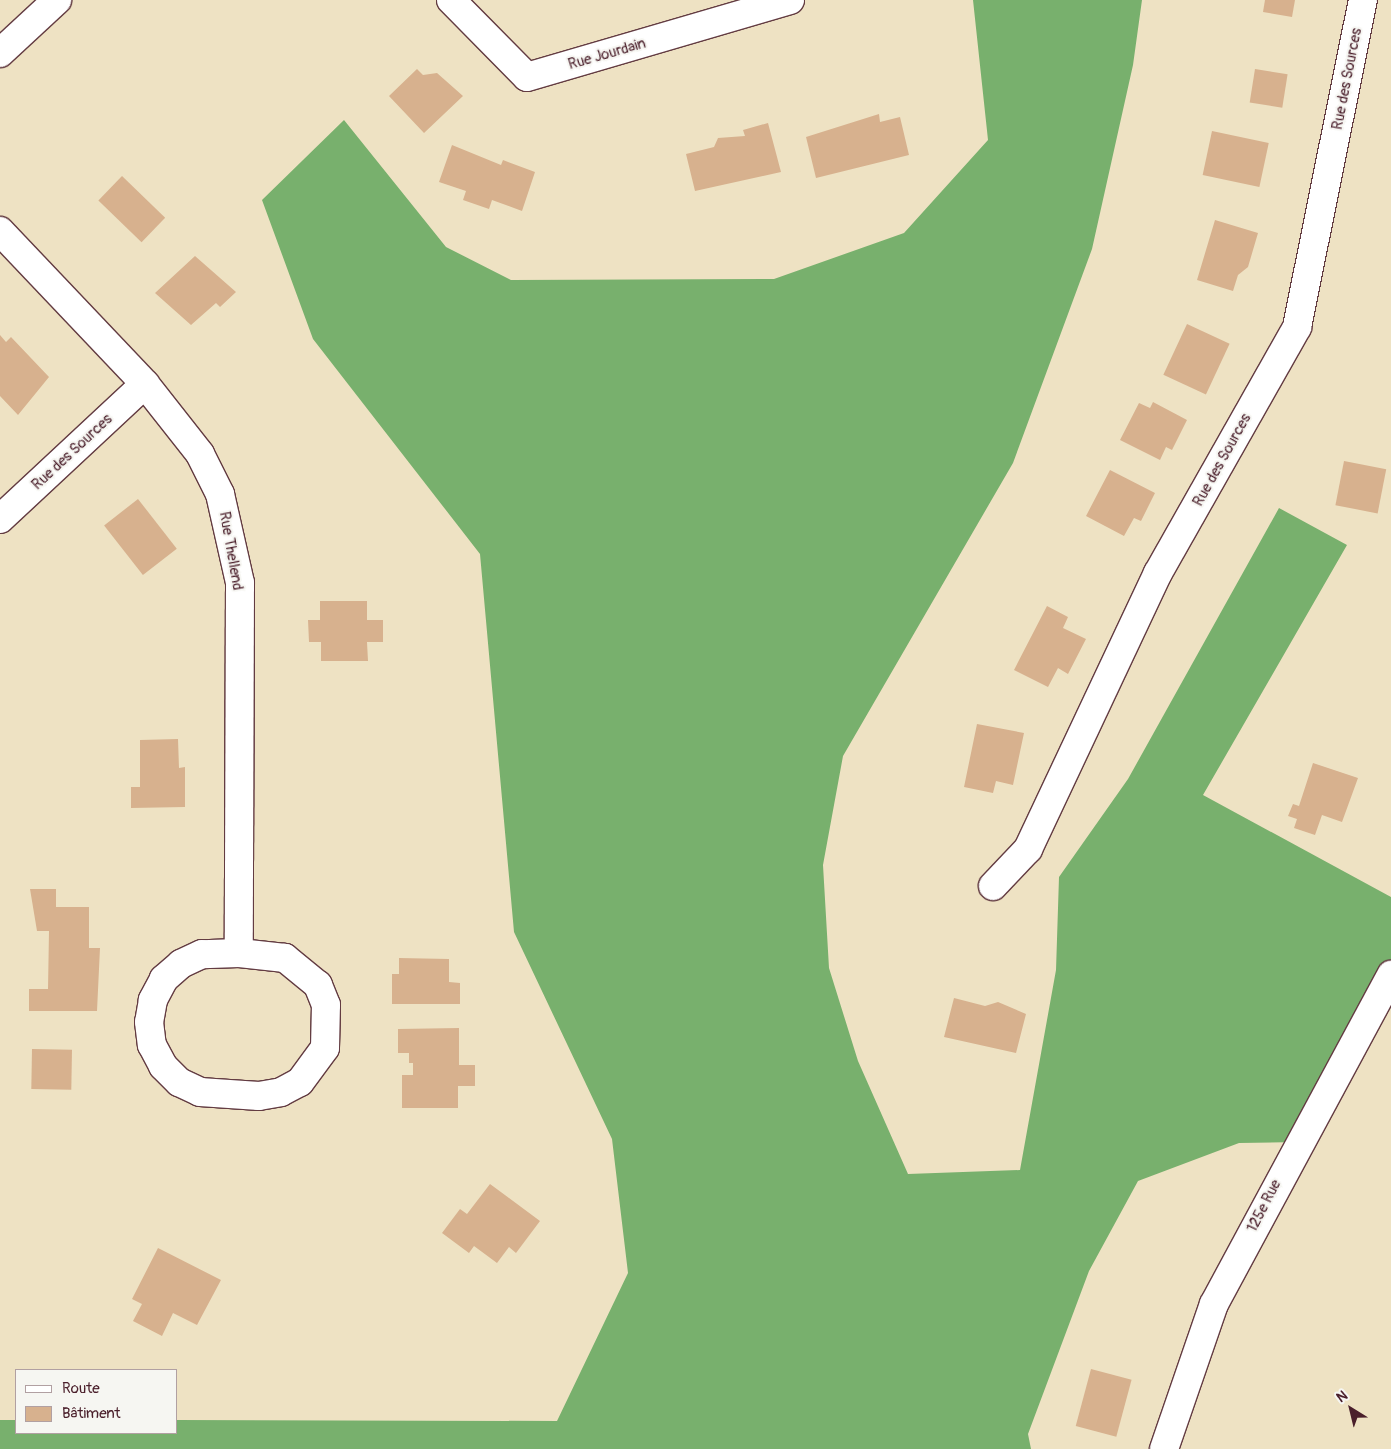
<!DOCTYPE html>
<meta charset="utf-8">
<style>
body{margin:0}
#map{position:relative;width:1391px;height:1449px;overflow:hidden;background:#eee2c3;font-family:Pangolin,sans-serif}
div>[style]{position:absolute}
.forest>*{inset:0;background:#78b06d}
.building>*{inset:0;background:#d7b18e;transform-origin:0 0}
.roads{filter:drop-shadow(1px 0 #633c42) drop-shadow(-1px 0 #633c42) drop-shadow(0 1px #633c42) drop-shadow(0 -1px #633c42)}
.minor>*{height:28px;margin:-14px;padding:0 14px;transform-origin:14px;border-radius:14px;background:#fff}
.tertiary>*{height:28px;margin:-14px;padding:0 14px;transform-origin:14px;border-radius:14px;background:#fff}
span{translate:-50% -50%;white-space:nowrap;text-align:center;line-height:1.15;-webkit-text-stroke:4px #f6f6f2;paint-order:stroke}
.street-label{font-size:15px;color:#4a1f2b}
.legend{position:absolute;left:15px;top:1369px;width:162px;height:65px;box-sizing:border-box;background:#f6f6f2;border:1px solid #b1a0a2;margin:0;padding:6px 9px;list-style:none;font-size:15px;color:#4a1f2b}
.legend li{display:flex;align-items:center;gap:10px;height:25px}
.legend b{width:25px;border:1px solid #b1a0a2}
.north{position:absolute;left:1326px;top:1384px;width:50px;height:50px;-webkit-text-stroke:4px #f6f6f2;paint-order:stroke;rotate:324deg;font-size:14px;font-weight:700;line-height:20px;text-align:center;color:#4a1f2b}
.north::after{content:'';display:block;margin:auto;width:18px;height:22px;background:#4a1f2b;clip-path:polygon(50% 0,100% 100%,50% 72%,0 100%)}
</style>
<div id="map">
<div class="forest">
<i style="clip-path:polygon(973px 0,1142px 0,1133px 65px,1092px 249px,1013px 463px,843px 756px,823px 865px,829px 968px,858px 1061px,908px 1174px,1020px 1170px,1056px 970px,1059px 877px,1128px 779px,1279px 508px,1347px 545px,1203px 795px,1391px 897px,1391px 975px,1298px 1142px,1239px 1143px,1138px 1181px,1089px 1271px,1028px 1434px,1031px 1449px,0 1449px,0 1420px,16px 1420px,16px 1433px,176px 1433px,176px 1420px,557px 1421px,628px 1273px,612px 1139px,514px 932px,480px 554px,313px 339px,262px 200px,344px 120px,446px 247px,511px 280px,774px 279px,904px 233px,988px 140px)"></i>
</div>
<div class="building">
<i style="clip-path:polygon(1265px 0,1295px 0,1292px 17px,1263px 12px)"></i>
<i style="clip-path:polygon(417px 69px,423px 75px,437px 73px,463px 96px,424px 133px,389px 96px)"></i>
<i style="left:1255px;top:69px;width:33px;height:34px;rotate:9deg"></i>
<i style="clip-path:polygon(879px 114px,880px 122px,900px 117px,909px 155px,816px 178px,806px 137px)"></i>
<i style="clip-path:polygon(768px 123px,781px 172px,695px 191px,686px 154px,714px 147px,718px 138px,745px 136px,743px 130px)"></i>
<i style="left:1212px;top:131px;width:58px;height:45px;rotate:12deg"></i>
<i style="clip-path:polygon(452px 145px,501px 165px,503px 160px,535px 172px,522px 211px,492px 200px,489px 209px,463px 200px,466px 191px,439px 182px)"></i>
<i style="left:122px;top:176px;width:60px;height:34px;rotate:44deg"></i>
<i style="clip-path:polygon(1215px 220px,1258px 233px,1248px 267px,1238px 275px,1233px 291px,1197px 280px)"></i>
<i style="clip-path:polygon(195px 256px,236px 292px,220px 307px,216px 303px,191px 325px,155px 293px)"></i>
<i style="left:1187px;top:324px;width:47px;height:56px;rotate:25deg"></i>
<i style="clip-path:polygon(0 335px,6px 342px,11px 337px,49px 377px,18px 415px,0 396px)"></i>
<i style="clip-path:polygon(1153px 402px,1187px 420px,1172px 450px,1166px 447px,1160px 460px,1120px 440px,1139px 403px,1150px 408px)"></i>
<i style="left:1344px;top:461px;width:43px;height:45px;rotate:11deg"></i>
<i style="clip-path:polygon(1110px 470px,1155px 493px,1141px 521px,1134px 518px,1124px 536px,1086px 516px)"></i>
<i style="left:138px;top:499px;width:63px;height:43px;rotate:52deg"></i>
<i style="clip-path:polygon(320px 601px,367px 601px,367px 620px,383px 620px,383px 642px,367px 642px,368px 661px,321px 661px,321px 642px,309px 642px,308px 620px,320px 620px)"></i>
<i style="clip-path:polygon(1047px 606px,1068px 617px,1063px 628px,1086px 639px,1068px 674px,1058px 668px,1048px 687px,1014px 670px)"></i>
<i style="clip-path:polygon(977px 724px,1024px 733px,1013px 785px,996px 781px,993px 793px,964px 787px)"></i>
<i style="clip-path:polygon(178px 739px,179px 768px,185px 767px,185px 807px,131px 808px,131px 787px,140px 787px,140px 740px)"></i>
<i style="clip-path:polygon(1313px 763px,1358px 778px,1342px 822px,1322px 815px,1315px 835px,1294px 828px,1297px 819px,1288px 816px,1293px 804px,1299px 806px)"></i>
<i style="clip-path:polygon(30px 889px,56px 889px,56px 907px,89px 907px,89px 948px,100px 948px,97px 1011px,29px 1011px,29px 989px,48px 989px,49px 931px,37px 931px)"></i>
<i style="clip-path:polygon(399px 958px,449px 959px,449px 982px,460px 983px,460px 1004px,392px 1004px,392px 974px,399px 974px)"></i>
<i style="clip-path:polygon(954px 998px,985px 1006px,998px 1002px,1026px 1014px,1016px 1053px,944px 1037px)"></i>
<i style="clip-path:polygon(459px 1028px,459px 1065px,475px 1065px,475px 1086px,458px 1086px,458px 1108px,402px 1108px,402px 1075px,413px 1075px,413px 1063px,409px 1063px,409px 1053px,398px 1053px,398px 1029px)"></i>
<i style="left:32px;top:1049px;width:40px;height:40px;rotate:1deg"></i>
<i style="clip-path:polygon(490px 1184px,540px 1221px,516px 1253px,509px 1247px,497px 1263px,474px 1246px,469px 1253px,442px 1233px,460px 1209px,467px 1214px)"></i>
<i style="clip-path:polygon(158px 1248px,221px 1280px,197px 1325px,173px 1313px,162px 1336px,133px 1321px,142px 1304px,132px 1299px)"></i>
<i style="left:1091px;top:1369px;width:42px;height:59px;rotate:15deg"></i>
</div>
<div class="roads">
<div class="minor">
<i style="left:451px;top:0;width:108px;rotate:45.4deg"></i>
<i style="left:527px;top:77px;width:274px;rotate:-16.3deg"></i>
<i style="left:0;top:53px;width:78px;rotate:-42.9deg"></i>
<i style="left:0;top:231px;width:211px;rotate:46.5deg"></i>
<i style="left:145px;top:384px;width:89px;rotate:51.8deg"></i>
<i style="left:200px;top:454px;width:45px;rotate:63.4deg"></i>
<i style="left:220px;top:494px;width:91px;rotate:77.3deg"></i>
<i style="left:240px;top:583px;width:370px;rotate:90.2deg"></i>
<i style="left:239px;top:953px;width:37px;rotate:178deg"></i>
<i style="left:202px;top:954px;width:23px;rotate:155deg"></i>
<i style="left:181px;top:964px;width:23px;rotate:139deg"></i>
<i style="left:164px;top:979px;width:24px;rotate:118deg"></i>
<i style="left:153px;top:1000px;width:22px;rotate:100deg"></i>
<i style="left:149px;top:1022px;width:23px;rotate:83deg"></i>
<i style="left:152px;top:1045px;width:24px;rotate:62deg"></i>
<i style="left:163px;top:1066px;width:23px;rotate:45deg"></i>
<i style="left:179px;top:1082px;width:23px;rotate:25deg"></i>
<i style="left:200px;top:1092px;width:59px;rotate:3.9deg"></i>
<i style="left:259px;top:1096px;width:22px;rotate:-10deg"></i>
<i style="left:281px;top:1092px;width:21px;rotate:-28deg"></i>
<i style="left:300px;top:1082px;width:42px;rotate:-53.7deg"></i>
<i style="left:325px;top:1048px;width:43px;rotate:-88.7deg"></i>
<i style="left:326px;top:1005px;width:22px;rotate:-112deg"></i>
<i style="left:318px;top:985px;width:43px;rotate:-140.7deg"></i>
<i style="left:285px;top:958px;width:46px;rotate:-173.8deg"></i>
<i style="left:0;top:519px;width:198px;rotate:-43deg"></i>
<i style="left:993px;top:886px;width:51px;rotate:-46.6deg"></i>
<i style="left:1028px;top:849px;width:305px;rotate:-64.8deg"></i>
<i style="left:1158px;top:573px;width:283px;rotate:-60.5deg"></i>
<i style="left:1297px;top:327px;width:334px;rotate:-78.6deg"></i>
</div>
<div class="tertiary">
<i style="left:1164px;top:1449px;width:153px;rotate:-71deg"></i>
<i style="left:1214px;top:1304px;width:374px;rotate:-61.7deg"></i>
</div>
</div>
<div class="street-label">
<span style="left:607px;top:54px;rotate:-16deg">Rue Jourdain</span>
<span style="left:1347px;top:79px;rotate:-79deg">Rue des Sources</span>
<span style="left:72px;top:452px;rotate:-43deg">Rue des Sources</span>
<span style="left:1222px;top:460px;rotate:-61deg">Rue des Sources</span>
<span style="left:231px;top:551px;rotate:80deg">Rue Thellend</span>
<span style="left:1264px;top:1206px;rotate:-63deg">125e Rue</span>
</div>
<ul class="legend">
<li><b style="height:6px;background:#fff"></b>Route</li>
<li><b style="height:14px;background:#d7b18e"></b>Bâtiment</li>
</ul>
<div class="north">N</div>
</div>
